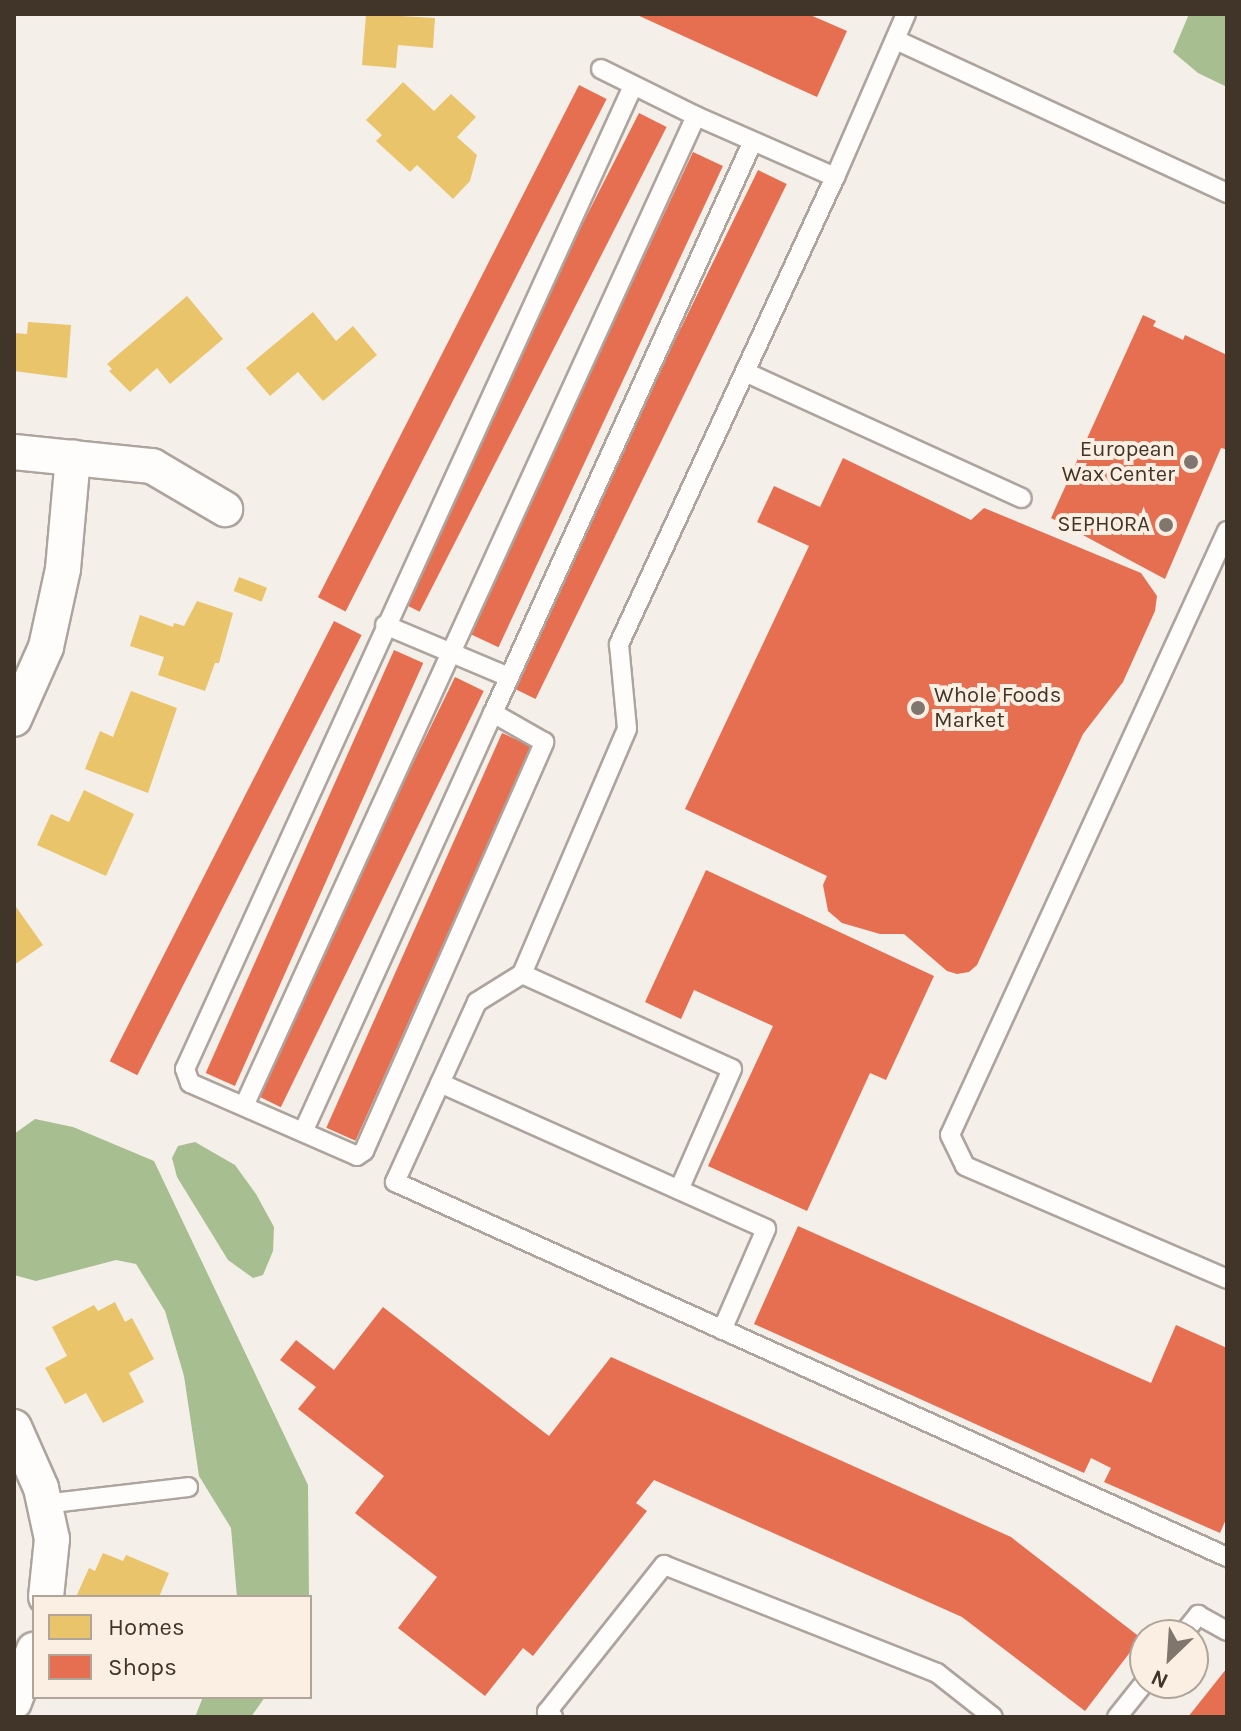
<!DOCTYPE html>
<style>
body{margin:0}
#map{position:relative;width:1241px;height:1731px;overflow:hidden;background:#f5efe9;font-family:Karla,sans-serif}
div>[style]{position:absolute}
.water>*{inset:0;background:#a7be90}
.homes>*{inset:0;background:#e9c46a;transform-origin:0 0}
.shops>*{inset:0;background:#e76f51;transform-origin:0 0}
.roads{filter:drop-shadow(2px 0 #aca49d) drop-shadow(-2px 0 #aca49d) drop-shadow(0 2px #aca49d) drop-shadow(0 -2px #aca49d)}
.lane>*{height:18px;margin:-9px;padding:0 9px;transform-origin:9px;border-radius:9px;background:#fefdfc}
.street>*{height:34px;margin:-17px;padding:0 17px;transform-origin:17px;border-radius:17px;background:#fefdfc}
.dots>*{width:22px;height:22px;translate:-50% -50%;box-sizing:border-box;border:4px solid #fbefe3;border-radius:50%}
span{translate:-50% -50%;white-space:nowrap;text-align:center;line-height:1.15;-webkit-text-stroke:8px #fbefe3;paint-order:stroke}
.poi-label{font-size:22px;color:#41352a}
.right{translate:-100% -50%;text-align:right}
.left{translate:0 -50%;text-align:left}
.frame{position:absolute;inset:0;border:16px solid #41352a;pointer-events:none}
.legend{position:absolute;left:32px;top:1595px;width:280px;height:104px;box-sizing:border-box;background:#fbefe3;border:2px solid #b1a599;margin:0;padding:10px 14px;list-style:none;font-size:24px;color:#41352a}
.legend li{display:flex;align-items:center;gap:16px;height:40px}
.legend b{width:40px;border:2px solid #b1a599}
.north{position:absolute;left:1129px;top:1619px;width:80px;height:80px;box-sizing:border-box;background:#fbefe3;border:2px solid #b1a599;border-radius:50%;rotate:205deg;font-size:22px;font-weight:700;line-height:32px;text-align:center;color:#41352a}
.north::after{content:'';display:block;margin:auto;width:28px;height:36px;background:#80766d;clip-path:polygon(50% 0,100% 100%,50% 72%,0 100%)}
</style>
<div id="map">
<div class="water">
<i style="clip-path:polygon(1189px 14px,1227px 14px,1227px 87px,1198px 73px,1173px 52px)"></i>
<i style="clip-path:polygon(35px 1119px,73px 1127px,154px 1161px,308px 1485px,309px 1597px,237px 1597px,231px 1528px,199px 1476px,184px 1376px,165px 1311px,136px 1264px,116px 1260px,36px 1281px,14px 1275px,14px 1134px)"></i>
<i style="clip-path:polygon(195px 1142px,235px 1165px,256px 1194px,274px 1227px,273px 1251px,263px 1275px,253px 1278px,228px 1260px,177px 1177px,172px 1158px,178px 1146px)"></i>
<i style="clip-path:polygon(203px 1697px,265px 1697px,251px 1717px,195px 1717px)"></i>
</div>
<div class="homes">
<i style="clip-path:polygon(366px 14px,435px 18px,433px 48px,398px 45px,396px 68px,362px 65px)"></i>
<i style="clip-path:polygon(403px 82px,434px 111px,451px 94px,476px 117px,457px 137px,477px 155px,470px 181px,453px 199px,417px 165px,410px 172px,376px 141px,382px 135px,366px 120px)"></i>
<i style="clip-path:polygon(187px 296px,223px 339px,170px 384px,157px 368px,130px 392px,109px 371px,112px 369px,107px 364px)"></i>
<i style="clip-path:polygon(313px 312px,336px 341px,353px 326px,377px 355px,323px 401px,298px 372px,270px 396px,246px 368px)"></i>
<i style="clip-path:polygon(28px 322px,71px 325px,67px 378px,14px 371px,14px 333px,27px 334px)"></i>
<i style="left:239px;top:577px;width:30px;height:15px;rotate:21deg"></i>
<i style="clip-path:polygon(197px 601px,233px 613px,219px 663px,215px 663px,205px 691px,158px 675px,164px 657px,130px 646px,140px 615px,173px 627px,174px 623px,184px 626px)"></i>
<i style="clip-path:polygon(131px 691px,177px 708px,148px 793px,85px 769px,100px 731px,113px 737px)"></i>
<i style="clip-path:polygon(84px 790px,134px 814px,106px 876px,37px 845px,51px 814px,69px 822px)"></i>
<i style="clip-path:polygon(14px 904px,43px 945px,14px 965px)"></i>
<i style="clip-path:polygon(115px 1302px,125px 1322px,132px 1318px,154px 1359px,129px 1373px,144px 1402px,103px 1423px,86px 1393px,65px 1404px,45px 1368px,67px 1356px,52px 1327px,94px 1305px,98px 1311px)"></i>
<i style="clip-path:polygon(103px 1553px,123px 1561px,126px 1555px,169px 1573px,159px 1597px,76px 1597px,89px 1568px,95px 1571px)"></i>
</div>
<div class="shops">
<i style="clip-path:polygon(635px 14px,808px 14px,847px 31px,817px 97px)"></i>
<i style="left:579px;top:85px;width:31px;height:575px;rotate:27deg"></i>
<i style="left:639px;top:113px;width:31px;height:544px;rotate:27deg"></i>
<i style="left:693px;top:152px;width:33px;height:531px;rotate:25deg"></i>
<i style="left:758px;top:170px;width:32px;height:573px;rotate:26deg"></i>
<i style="clip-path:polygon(1143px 315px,1156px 321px,1153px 326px,1183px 340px,1185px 335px,1227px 355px,1227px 446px,1225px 449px,1221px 448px,1165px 579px,1051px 518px)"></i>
<i style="clip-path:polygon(843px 458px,971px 520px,984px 508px,1141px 573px,1157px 596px,1155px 611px,1123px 682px,1083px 734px,977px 965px,969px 972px,957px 974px,947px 971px,904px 934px,880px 934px,842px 923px,828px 911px,823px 885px,827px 876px,685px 809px,809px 546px,757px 522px,774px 486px,820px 507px)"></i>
<i style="left:334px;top:621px;width:31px;height:494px;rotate:27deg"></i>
<i style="left:394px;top:650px;width:32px;height:463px;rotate:24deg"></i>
<i style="left:455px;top:677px;width:32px;height:463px;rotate:26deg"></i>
<i style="left:502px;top:733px;width:32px;height:432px;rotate:24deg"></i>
<i style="clip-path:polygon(706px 870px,934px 976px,886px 1080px,870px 1073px,807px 1211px,708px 1166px,773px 1026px,694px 990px,681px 1019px,645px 1002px)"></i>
<i style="clip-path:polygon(798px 1226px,1151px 1383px,1176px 1325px,1227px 1348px,1227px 1517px,1220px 1533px,1104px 1482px,1111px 1468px,1091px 1458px,1084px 1473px,754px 1324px)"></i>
<i style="clip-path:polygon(383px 1307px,549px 1436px,611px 1357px,1011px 1537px,1141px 1638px,1085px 1711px,962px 1617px,654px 1480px,636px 1503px,647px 1511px,533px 1656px,523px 1648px,485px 1696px,398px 1628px,437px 1577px,355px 1513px,384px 1476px,298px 1409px,316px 1387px,280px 1360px,296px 1340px,334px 1370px)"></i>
<i style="clip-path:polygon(1227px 1668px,1227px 1717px,1188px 1717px)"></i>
</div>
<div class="roads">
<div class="lane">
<i style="left:906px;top:14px;width:178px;rotate:113.5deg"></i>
<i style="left:835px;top:177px;width:515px;rotate:114.82deg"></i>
<i style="left:619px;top:644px;width:85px;rotate:84.6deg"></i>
<i style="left:627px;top:729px;width:267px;rotate:113.2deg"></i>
<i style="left:522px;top:974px;width:53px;rotate:148.1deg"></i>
<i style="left:477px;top:1002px;width:198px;rotate:114.5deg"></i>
<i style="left:395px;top:1182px;width:913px;rotate:24.26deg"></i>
<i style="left:896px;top:40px;width:365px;rotate:24.8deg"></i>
<i style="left:601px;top:69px;width:106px;rotate:26.3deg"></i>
<i style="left:696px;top:116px;width:152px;rotate:23.7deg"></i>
<i style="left:633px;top:86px;width:1080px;rotate:114.5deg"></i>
<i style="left:185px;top:1069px;width:15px;rotate:70deg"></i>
<i style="left:190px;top:1083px;width:182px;rotate:23.6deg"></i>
<i style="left:357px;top:1156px;width:9px;rotate:-36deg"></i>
<i style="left:364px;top:1151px;width:447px;rotate:-66.2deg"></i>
<i style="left:544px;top:742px;width:59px;rotate:-150.4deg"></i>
<i style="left:493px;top:713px;width:628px;rotate:-65.56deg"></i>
<i style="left:745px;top:372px;width:304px;rotate:24.5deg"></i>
<i style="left:1227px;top:531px;width:664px;rotate:114.64deg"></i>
<i style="left:950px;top:1135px;width:34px;rotate:64deg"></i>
<i style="left:965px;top:1166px;width:285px;rotate:23.3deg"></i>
<i style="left:385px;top:625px;width:134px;rotate:22.8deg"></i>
<i style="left:522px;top:974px;width:230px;rotate:24.3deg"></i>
<i style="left:732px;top:1069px;width:132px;rotate:113.7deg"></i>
<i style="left:440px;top:1083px;width:357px;rotate:24.1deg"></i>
<i style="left:766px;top:1229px;width:110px;rotate:113.5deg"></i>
<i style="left:244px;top:1106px;width:1088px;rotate:-65.46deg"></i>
<i style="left:303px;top:1132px;width:460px;rotate:-65.6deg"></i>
<i style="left:44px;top:1504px;width:145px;rotate:-6.7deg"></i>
<i style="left:1182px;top:1635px;width:26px;rotate:-51deg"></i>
<i style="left:1198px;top:1615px;width:33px;rotate:29deg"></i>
<i style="left:553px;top:1717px;width:8px;rotate:-140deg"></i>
<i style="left:547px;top:1712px;width:188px;rotate:-51.5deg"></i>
<i style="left:664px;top:1565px;width:294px;rotate:21.6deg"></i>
<i style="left:937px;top:1673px;width:71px;rotate:38.2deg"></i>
<i style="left:1117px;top:1717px;width:45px;rotate:-51.3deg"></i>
</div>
<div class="street">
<i style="left:14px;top:452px;width:139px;rotate:5.8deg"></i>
<i style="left:152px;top:466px;width:85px;rotate:30.5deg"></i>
<i style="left:14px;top:719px;width:79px;rotate:-66deg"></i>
<i style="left:46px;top:647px;width:80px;rotate:-77.7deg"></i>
<i style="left:63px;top:569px;width:112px;rotate:-84.9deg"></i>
<i style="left:14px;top:1427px;width:67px;rotate:66.1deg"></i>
<i style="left:41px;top:1488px;width:52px;rotate:77.8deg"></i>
<i style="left:52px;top:1539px;width:58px;rotate:95.9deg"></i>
<i style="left:14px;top:1702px;width:56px;rotate:-69deg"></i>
</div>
</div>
<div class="dots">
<i style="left:1191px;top:462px;background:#80766d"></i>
<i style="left:1166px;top:525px;background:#80766d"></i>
<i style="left:918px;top:708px;background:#80766d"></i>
</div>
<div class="poi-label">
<span class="right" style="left:1175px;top:462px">European<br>Wax Center</span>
<span class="right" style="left:1150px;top:525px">SEPHORA</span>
<span class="left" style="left:934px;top:708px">Whole Foods<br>Market</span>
</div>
<div class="frame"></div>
<ul class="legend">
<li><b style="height:22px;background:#e9c46a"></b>Homes</li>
<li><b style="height:22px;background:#e76f51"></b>Shops</li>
</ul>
<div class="north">N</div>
</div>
